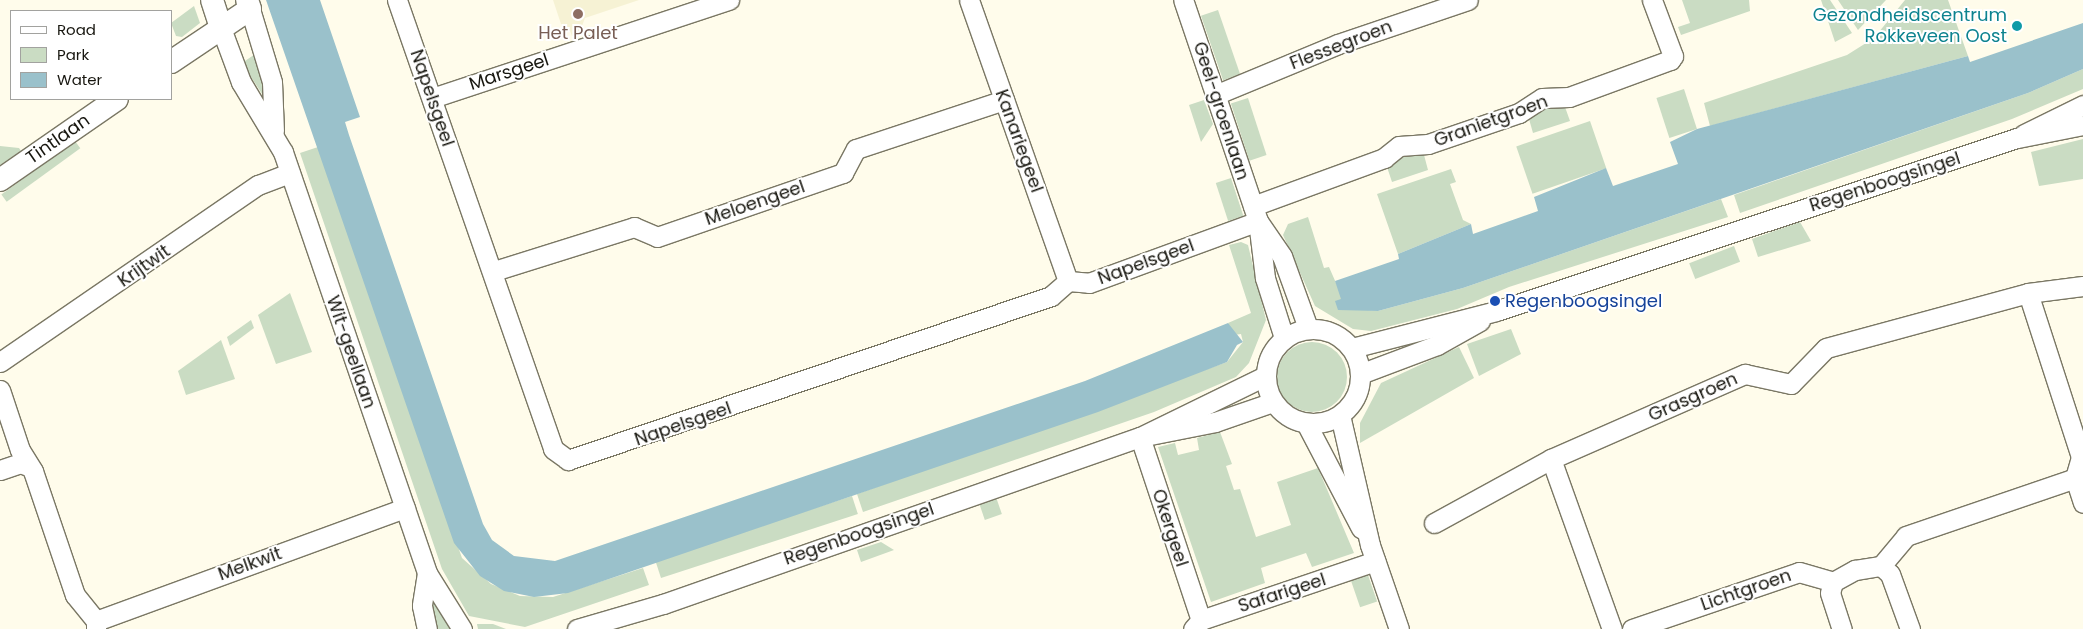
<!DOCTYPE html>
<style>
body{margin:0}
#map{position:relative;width:2083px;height:629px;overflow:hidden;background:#fffceb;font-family:Poppins,sans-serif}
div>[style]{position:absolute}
.built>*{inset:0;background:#f6f2d4}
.green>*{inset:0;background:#cadcc3;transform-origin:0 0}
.round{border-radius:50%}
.water>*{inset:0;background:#9ac1cb}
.roads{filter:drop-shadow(1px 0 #7a7764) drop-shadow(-1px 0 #7a7764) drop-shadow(0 1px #7a7764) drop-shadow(0 -1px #7a7764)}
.minor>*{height:19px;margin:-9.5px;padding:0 9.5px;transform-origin:9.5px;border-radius:9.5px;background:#fff}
.minor>.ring{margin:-9.5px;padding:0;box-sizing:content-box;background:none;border:19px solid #fff;border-radius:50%}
.tertiary>*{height:22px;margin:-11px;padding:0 11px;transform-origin:11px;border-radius:11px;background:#fff}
.dots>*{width:14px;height:14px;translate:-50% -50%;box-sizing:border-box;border:2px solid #fff;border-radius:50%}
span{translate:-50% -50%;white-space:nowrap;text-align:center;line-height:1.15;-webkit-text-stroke:4px #fff;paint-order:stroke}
.culture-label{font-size:18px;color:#0d838f}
.right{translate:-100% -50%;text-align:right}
.education-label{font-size:18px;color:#785e54}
.street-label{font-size:18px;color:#17160f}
.transit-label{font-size:18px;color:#164399}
.left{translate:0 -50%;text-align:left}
.legend{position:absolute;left:10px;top:10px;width:162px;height:90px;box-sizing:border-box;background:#fff;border:1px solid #a2a29f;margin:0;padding:6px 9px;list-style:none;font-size:15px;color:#17160f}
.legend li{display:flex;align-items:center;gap:10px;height:25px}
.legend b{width:25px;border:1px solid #a2a29f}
</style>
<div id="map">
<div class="built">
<i style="clip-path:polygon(553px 0,639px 0,585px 18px,579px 34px,572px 36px,570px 31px,564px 33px)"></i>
</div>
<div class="green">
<i style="clip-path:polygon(1682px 0,1749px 0,1750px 11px,1681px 35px,1678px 27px,1690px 23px)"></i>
<i style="clip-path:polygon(1821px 0,1830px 0,1852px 33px,1835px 42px)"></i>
<i style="clip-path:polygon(1838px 0,1886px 0,1858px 30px)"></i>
<i style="clip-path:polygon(1905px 0,1948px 0,1968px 56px,1710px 126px,1704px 103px,1847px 55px,1874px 38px)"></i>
<i style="clip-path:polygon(194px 6px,200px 23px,182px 37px,176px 36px,171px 23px)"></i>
<i style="left:1218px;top:10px;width:68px;height:18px;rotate:71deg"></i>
<i style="clip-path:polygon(258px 52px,265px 91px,264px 97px,242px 63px)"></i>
<i style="clip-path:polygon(2083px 69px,2083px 89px,2012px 119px,1740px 213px,1734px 195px,2028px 93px)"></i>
<i style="left:1684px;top:89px;width:42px;height:29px;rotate:72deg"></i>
<i style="left:1248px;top:98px;width:60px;height:18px;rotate:72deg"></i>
<i style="clip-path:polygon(1204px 100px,1213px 124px,1201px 142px,1189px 105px)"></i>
<i style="clip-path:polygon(1541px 106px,1565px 107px,1570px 121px,1533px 133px,1529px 119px)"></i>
<i style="left:1590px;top:121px;width:50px;height:78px;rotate:71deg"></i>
<i style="clip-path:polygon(2083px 139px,2083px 179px,2039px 186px,2031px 152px)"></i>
<i style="left:75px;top:141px;width:9px;height:91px;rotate:54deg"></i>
<i style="clip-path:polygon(0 146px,19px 148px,21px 151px,0 165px)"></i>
<i style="clip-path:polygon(318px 147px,462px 558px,491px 584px,520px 596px,553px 597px,643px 568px,649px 585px,525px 627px,469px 616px,442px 569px,300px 153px)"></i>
<i style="clip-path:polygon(1416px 154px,1424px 155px,1428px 170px,1392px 182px,1387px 167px,1400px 155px)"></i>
<i style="clip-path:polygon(1451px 169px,1456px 182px,1450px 184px,1463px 220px,1471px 224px,1398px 254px,1377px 194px)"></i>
<i style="left:1231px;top:178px;width:40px;height:16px;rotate:72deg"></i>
<i style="clip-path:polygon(1721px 199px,1728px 217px,1509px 287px,1457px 309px,1371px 331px,1353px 329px,1315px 306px,1283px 235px,1288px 224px,1308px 217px,1324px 268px,1329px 267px,1347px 308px,1378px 311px,1463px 288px)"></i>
<i style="clip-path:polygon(1800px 222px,1811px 241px,1758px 257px,1752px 239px)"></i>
<i style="clip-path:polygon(1241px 242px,1248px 245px,1266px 320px,1249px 363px,1236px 377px,1154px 412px,863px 512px,857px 494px,1227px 362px,1243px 342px,1241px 334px,1234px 335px,1228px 323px,1251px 313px,1229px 245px)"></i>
<i style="left:1734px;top:246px;width:17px;height:48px;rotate:69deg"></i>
<i style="clip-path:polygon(290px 293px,312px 352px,276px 364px,258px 315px)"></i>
<i style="clip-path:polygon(251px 320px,254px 328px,230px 346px,227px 337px)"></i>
<i style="clip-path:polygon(1511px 329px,1521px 354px,1479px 376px,1467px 344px)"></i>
<i style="clip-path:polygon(221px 340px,235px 379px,186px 395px,178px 371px)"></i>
<i class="round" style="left:1277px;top:342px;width:70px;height:70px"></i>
<i style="clip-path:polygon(1459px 347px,1474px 378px,1360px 443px,1360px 423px,1381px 383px)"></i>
<i style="clip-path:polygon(1220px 432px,1232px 464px,1226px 466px,1234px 490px,1240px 489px,1256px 537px,1291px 525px,1277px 482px,1318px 468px,1354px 553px,1312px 567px,1306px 553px,1261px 568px,1265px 583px,1211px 602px,1158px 447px,1175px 443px,1178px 455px,1199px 450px,1197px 438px)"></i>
<i style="left:852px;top:496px;width:19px;height:207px;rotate:72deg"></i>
<i style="left:996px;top:497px;width:18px;height:18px;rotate:71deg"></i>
<i style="clip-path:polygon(881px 542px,894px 550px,861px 562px,857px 550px)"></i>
<i style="left:1368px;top:575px;width:28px;height:18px;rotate:71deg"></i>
<i style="clip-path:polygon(432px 592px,453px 629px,434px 629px)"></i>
<i style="clip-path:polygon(477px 624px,493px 624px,506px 629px,478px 629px)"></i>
</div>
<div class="water">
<i style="clip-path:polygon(266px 0,320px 0,360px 117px,345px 122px,349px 135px,483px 524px,492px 540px,514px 556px,555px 561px,1085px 381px,1228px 323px,1243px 342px,1237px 345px,1227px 362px,1098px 412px,568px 593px,534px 597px,504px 591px,480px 576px,454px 543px)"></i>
<i style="clip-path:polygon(2083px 23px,2083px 69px,2028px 93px,1463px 288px,1378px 311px,1338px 310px,1335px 301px,1341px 299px,1335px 281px,1399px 259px,1398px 254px,1471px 224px,1473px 234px,1538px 211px,1534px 197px,1606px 168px,1613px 186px,1678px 164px,1670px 142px,1697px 129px,1968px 56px,1970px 62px)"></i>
</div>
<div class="roads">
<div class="minor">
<i style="left:397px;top:0;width:475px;rotate:70.8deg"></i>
<i style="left:553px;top:449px;width:19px;rotate:36deg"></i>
<i style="left:568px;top:460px;width:510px;rotate:-18.75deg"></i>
<i style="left:1051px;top:296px;width:23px;rotate:-41deg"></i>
<i style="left:1068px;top:281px;width:21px;rotate:5deg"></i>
<i style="left:1089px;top:283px;width:180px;rotate:-20.1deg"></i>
<i style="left:1258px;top:221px;width:233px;rotate:-108.7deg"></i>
<i style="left:969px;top:0;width:298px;rotate:70.6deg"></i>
<i style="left:250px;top:9px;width:76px;rotate:73.2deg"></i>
<i style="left:272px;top:82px;width:49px;rotate:87.7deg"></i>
<i style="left:221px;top:28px;width:58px;rotate:69.7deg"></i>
<i style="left:241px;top:82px;width:82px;rotate:59deg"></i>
<i style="left:283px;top:152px;width:445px;rotate:71.1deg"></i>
<i style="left:427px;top:573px;width:66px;rotate:58deg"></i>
<i style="left:1215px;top:95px;width:133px;rotate:-22.5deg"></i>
<i style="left:1338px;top:44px;width:137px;rotate:-18.7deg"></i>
<i style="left:432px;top:98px;width:313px;rotate:-18.3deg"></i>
<i style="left:2024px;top:134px;width:66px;rotate:-26.2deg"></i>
<i style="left:1253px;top:206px;width:140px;rotate:-20.1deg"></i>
<i style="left:1384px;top:158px;width:19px;rotate:-39deg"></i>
<i style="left:1399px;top:146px;width:29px;rotate:-4deg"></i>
<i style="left:1428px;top:144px;width:96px;rotate:-18.8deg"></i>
<i style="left:1519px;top:113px;width:27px;rotate:-33deg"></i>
<i style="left:1542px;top:98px;width:27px;rotate:-2deg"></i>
<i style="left:1569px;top:97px;width:108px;rotate:-20.1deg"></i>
<i style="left:1670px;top:60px;width:5px;rotate:-53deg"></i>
<i style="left:1673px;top:56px;width:60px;rotate:-110.6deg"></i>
<i style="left:494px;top:271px;width:147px;rotate:-17.4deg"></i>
<i style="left:634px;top:227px;width:25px;rotate:23deg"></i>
<i style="left:657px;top:237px;width:197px;rotate:-19deg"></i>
<i style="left:843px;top:173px;width:27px;rotate:-62deg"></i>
<i style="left:856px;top:149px;width:156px;rotate:-18.3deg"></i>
<i style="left:2028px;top:293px;width:172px;rotate:72.1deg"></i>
<i style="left:2081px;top:457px;width:22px;rotate:106deg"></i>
<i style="left:2075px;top:478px;width:26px;rotate:72deg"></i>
<i class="ring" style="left:1266px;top:329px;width:75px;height:75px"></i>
<i style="left:1284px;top:338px;width:63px;rotate:-107.6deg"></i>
<i style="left:1265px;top:278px;width:57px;rotate:-97deg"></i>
<i style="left:1258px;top:221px;width:42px;rotate:55.6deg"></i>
<i style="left:1282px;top:256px;width:77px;rotate:70.1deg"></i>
<i style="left:1352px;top:348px;width:149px;rotate:-14.4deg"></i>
<i style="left:1496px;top:311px;width:549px;rotate:-18.37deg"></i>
<i style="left:2017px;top:138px;width:67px;rotate:-11.1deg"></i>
<i style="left:0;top:362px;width:313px;rotate:-34.5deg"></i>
<i style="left:258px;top:185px;width:34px;rotate:-21deg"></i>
<i style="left:1360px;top:374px;width:82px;rotate:-20.6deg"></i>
<i style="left:1437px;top:345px;width:49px;rotate:-29.2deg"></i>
<i style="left:1265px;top:376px;width:139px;rotate:154deg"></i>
<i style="left:1140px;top:437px;width:76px;rotate:-11.3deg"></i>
<i style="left:1215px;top:422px;width:61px;rotate:-19deg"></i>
<i style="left:0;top:390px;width:63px;rotate:71.6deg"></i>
<i style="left:20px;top:450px;width:25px;rotate:58deg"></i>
<i style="left:33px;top:471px;width:131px;rotate:71.3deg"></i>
<i style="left:75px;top:595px;width:33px;rotate:51deg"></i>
<i style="left:96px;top:621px;width:8px;rotate:90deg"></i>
<i style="left:1340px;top:415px;width:133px;rotate:77deg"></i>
<i style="left:1370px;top:545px;width:89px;rotate:71deg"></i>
<i style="left:1306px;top:423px;width:119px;rotate:62.4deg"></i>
<i style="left:1551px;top:459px;width:181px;rotate:70.3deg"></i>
<i style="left:0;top:470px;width:21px;rotate:-19deg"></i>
<i style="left:20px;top:463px;width:9px;rotate:21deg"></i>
<i style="left:1434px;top:523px;width:133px;rotate:-28.7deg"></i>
<i style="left:1551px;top:459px;width:212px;rotate:-23.7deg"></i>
<i style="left:1745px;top:374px;width:47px;rotate:12.3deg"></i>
<i style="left:1791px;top:384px;width:50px;rotate:-45.8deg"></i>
<i style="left:1826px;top:348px;width:209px;rotate:-15.2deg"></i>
<i style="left:2028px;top:293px;width:55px;rotate:-7.3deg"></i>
<i style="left:1881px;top:566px;width:12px;rotate:42deg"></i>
<i style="left:1890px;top:574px;width:59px;rotate:70deg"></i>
<i style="left:427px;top:573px;width:33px;rotate:99deg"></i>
<i style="left:422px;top:606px;width:24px;rotate:78deg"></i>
<i style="left:1833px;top:582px;width:25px;rotate:-29deg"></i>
<i style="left:1855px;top:570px;width:26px;rotate:-9deg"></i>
<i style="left:1881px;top:566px;width:39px;rotate:-50deg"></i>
<i style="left:1906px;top:536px;width:179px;rotate:-18.9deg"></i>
<i style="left:1833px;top:582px;width:11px;rotate:105deg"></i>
<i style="left:1830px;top:593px;width:38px;rotate:72deg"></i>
<i style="left:96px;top:621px;width:329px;rotate:-20.1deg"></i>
<i style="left:577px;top:629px;width:90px;rotate:-16.2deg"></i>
<i style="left:663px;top:604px;width:505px;rotate:-19.3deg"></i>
<i style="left:1140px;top:437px;width:193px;rotate:71.6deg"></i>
<i style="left:1193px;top:629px;width:12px;rotate:-48deg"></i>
<i style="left:1201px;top:620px;width:184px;rotate:-18.7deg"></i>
<i style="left:1632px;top:629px;width:176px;rotate:-18.8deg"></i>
<i style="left:1799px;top:572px;width:35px;rotate:16deg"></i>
</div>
<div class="tertiary">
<i style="left:212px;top:0;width:29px;rotate:72deg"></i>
<i style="left:171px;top:62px;width:95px;rotate:-33.9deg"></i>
<i style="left:250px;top:9px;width:9px;rotate:-108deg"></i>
<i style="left:0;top:180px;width:142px;rotate:-34.7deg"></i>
</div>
</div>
<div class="dots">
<i style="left:578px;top:14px;background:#8d6e63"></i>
<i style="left:2017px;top:26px;background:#0f9aa8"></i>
<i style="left:1495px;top:301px;background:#1a4fb4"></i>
</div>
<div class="culture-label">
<span class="right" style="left:2007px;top:26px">Gezondheidscentrum<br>Rokkeveen Oost</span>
</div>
<div class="education-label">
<span style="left:578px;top:33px">Het Palet</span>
</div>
<div class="street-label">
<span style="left:1341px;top:45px;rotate:-21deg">Flessegroen</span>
<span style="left:509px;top:72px;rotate:-18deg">Marsgeel</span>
<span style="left:432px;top:98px;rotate:71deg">Napelsgeel</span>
<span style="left:1221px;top:111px;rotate:72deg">Geel-groenlaan</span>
<span style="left:1491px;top:121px;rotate:-20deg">Granietgroen</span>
<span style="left:58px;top:139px;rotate:-35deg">Tintlaan</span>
<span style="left:1019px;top:141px;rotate:70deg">Kanariegeel</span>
<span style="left:1885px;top:182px;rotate:-18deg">Regenboogsingel</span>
<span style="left:755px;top:203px;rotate:-19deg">Meloengeel</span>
<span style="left:1146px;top:262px;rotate:-20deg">Napelsgeel</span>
<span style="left:144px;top:266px;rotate:-35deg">Krijtwit</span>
<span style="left:351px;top:352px;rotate:71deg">Wit-geellaan</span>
<span style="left:1693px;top:397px;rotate:-24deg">Grasgroen</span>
<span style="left:683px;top:424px;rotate:-19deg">Napelsgeel</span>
<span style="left:1170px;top:528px;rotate:72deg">Okergeel</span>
<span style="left:859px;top:534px;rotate:-19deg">Regenboogsingel</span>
<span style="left:250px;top:564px;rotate:-20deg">Melkwit</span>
<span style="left:1746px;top:590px;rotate:-19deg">Lichtgroen</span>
<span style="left:1282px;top:593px;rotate:-18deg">Safarigeel</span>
</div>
<div class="transit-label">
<span class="left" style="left:1505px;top:301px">Regenboogsingel</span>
</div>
<ul class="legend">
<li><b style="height:6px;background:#fff"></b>Road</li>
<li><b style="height:14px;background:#cadcc3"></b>Park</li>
<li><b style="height:14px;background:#9ac1cb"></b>Water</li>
</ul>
</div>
